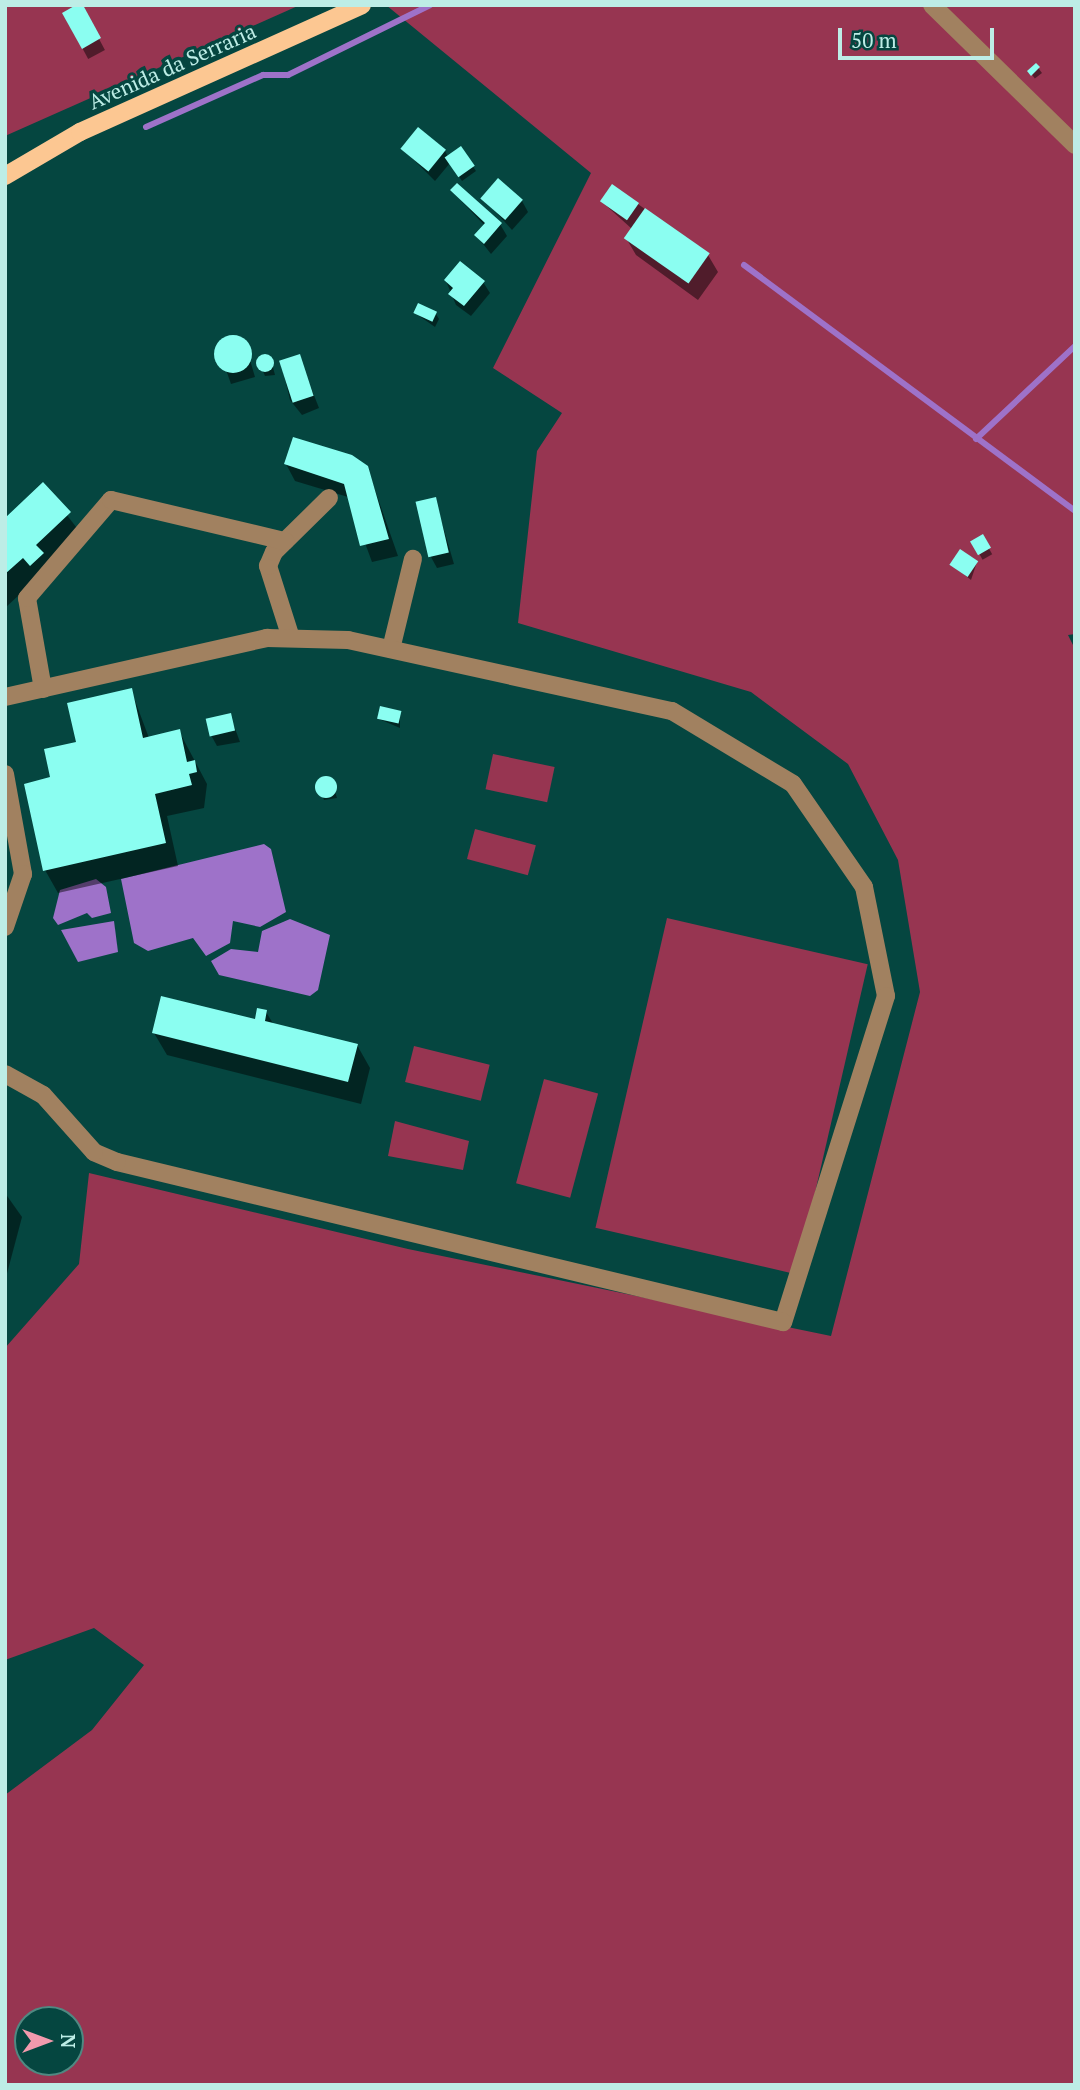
<!DOCTYPE html>
<style>
body{margin:0}
#map{position:relative;width:1080px;height:2090px;overflow:hidden;background:#054640;font-family:"PT Serif",serif}
div>[style]{position:absolute}
.green>*{inset:0;background:#973551;transform-origin:0 0}
.water>*{inset:0;background:#9e72c9}
.shadow>*{inset:0;background:#0007;transform-origin:0 0}
.stream>*{height:6px;margin:-3px;padding:0 3px;transform-origin:3px;border-radius:3px;background:#9e72c9}
.building>*{inset:0;background:#8bfef1;transform-origin:0 0}
.round{border-radius:50%}
.minor>*{height:18px;margin:-9px;padding:0 9px;transform-origin:9px;border-radius:9px;background:#a18160}
.major>*{height:18px;margin:-9px;padding:0 9px;transform-origin:9px;border-radius:9px;background:#fcc792}
span{translate:-50% -50%;white-space:nowrap;text-align:center;line-height:1.15;-webkit-text-stroke:7px #054640;paint-order:stroke}
.street-label{font-size:21px;color:#bdede6}
.frame{position:absolute;inset:0;border:7px solid #bdede6;pointer-events:none}
.north{position:absolute;left:14px;top:2006px;width:70px;height:70px;box-sizing:border-box;background:#054640;border:2px solid #4f8982;border-radius:50%;rotate:90deg;font-size:19px;font-weight:700;line-height:28px;text-align:center;color:#bdede6}
.north::after{content:'';display:block;margin:auto;width:24px;height:32px;background:#f29aad;clip-path:polygon(50% 0,100% 100%,50% 72%,0 100%)}
.scale{position:absolute;left:838px;top:28px;width:156px;height:32px;box-sizing:border-box;border:4px solid #bdede6;border-top:0;padding-left:9px;font-size:21px;line-height:24px;white-space:nowrap;color:#bdede6;-webkit-text-stroke:5px #054640;paint-order:stroke}
</style>
<div id="map">
<div class="green">
<i style="clip-path:polygon(5px 5px,300px 5px,5px 136px)"></i>
<i style="clip-path:polygon(evenodd,386px 5px,1075px 5px,1075px 634px,1068px 635px,1075px 649px,1075px 2085px,5px 2085px,5px 1795px,92px 1730px,144px 1665px,94px 1628px,5px 1660px,5px 1348px,79px 1264px,89px 1173px,408px 1249px,831px 1336px,920px 992px,898px 860px,848px 764px,751px 692px,518px 623px,537px 451px,562px 413px,493px 368px,591px 173px,386px 5px,28px 2020px,70px 2020px,70px 2062px,28px 2062px,28px 2020px)"></i>
<i style="left:493px;top:754px;width:63px;height:36px;rotate:12deg"></i>
<i style="left:475px;top:829px;width:63px;height:31px;rotate:15deg"></i>
<i style="left:667px;top:918px;width:206px;height:318px;rotate:13deg"></i>
<i style="left:414px;top:1046px;width:78px;height:37px;rotate:14deg"></i>
<i style="left:544px;top:1079px;width:56px;height:108px;rotate:15deg"></i>
<i style="clip-path:polygon(395px 1121px,469px 1141px,463px 1170px,388px 1156px)"></i>
</div>
<div class="water">
<i style="clip-path:polygon(264px 844px,271px 849px,286px 912px,260px 927px,233px 921px,230px 943px,206px 956px,193px 938px,148px 951px,134px 943px,121px 879px)"></i>
<i style="clip-path:polygon(96px 879px,106px 887px,111px 913px,92px 918px,87px 913px,58px 925px,53px 918px,60px 890px)"></i>
<i style="clip-path:polygon(290px 919px,330px 935px,318px 990px,310px 996px,219px 975px,211px 961px,231px 949px,258px 952px,262px 931px)"></i>
<i style="clip-path:polygon(114px 921px,118px 952px,78px 962px,61px 930px)"></i>
</div>
<div class="shadow">
<i style="left:81px;top:5px;width:51px;height:19px;rotate:62deg"></i>
<i style="left:1036px;top:65px;width:10px;height:9px;rotate:53deg"></i>
<i style="clip-path:polygon(403px 149px,445px 151px,448px 157px,461px 149px,476px 171px,462px 181px,450px 163px,435px 181px)"></i>
<i style="clip-path:polygon(452px 191px,500px 224px,507px 236px,491px 254px,476px 235px,485px 226px)"></i>
<i style="clip-path:polygon(483px 198px,522px 201px,528px 212px,512px 230px)"></i>
<i style="clip-path:polygon(601px 201px,638px 204px,708px 255px,718px 272px,698px 300px,636px 255px,626px 238px,632px 229px)"></i>
<i style="clip-path:polygon(446px 281px,483px 282px,490px 293px,471px 316px,456px 305px)"></i>
<i style="clip-path:polygon(415px 313px,436px 314px,439px 319px,435px 327px)"></i>
<i style="clip-path:polygon(244px 340px,255px 377px,231px 384px,217px 344px)"></i>
<i style="clip-path:polygon(270px 356px,275px 375px,265px 376px,258px 359px)"></i>
<i style="clip-path:polygon(299px 357px,319px 408px,302px 415px,290px 400px,281px 362px)"></i>
<i style="clip-path:polygon(286px 464px,367px 467px,398px 556px,372px 562px,348px 497px,295px 481px)"></i>
<i style="clip-path:polygon(43px 484px,83px 536px,5px 608px,5px 520px)"></i>
<i style="clip-path:polygon(435px 499px,454px 564px,437px 568px,431px 557px)"></i>
<i style="left:982px;top:536px;width:21px;height:11px;rotate:61deg"></i>
<i style="clip-path:polygon(977px 562px,971px 580px,952px 565px)"></i>
<i style="clip-path:polygon(131px 690px,149px 738px,179px 731px,207px 784px,204px 808px,167px 816px,178px 866px,58px 893px,45px 870px,52px 779px)"></i>
<i style="clip-path:polygon(400px 713px,400px 728px,379px 719px)"></i>
<i style="clip-path:polygon(230px 715px,240px 742px,217px 746px,211px 735px)"></i>
<i style="clip-path:polygon(331px 779px,337px 798px,324px 800px,318px 783px)"></i>
<i style="clip-path:polygon(266px 1012px,274px 1025px,357px 1045px,370px 1068px,361px 1104px,167px 1055px,154px 1033px,256px 1021px)"></i>
<i style="clip-path:polygon(5px 1193px,22px 1217px,5px 1281px)"></i>
</div>
<div class="stream">
<i style="left:146px;top:127px;width:128px;rotate:-24deg"></i>
<i style="left:263px;top:75px;width:25px"></i>
<i style="left:288px;top:75px;width:158px;rotate:-26.2deg"></i>
<i style="left:744px;top:265px;width:412px;rotate:36.6deg"></i>
<i style="left:976px;top:439px;width:136px;rotate:-43.2deg"></i>
</div>
<div class="building">
<i style="clip-path:polygon(76px 5px,83px 5px,101px 38px,82px 49px,62px 13px)"></i>
<i style="clip-path:polygon(1036px 63px,1040px 67px,1031px 76px,1027px 71px)"></i>
<i style="left:418px;top:127px;width:36px;height:28px;rotate:39deg"></i>
<i style="left:461px;top:146px;width:24px;height:20px;rotate:55deg"></i>
<i style="left:498px;top:178px;width:33px;height:27px;rotate:41deg"></i>
<i style="clip-path:polygon(457px 183px,502px 223px,484px 244px,474px 235px,485px 223px,450px 190px)"></i>
<i style="left:612px;top:184px;width:33px;height:21px;rotate:35deg"></i>
<i style="left:645px;top:208px;width:79px;height:37px;rotate:35deg"></i>
<i style="clip-path:polygon(460px 261px,485px 281px,464px 306px,448px 294px,453px 288px,444px 280px)"></i>
<i style="left:418px;top:303px;width:21px;height:11px;rotate:25deg"></i>
<i class="round" style="left:214px;top:335px;width:38px;height:38px"></i>
<i class="round" style="left:256px;top:354px;width:18px;height:18px"></i>
<i style="left:300px;top:354px;width:44px;height:22px;rotate:72deg"></i>
<i style="clip-path:polygon(293px 437px,352px 455px,368px 466px,389px 539px,360px 546px,344px 484px,284px 464px)"></i>
<i style="clip-path:polygon(43px 482px,71px 512px,36px 545px,44px 553px,30px 566px,23px 558px,5px 574px,5px 518px)"></i>
<i style="left:436px;top:497px;width:57px;height:21px;rotate:77deg"></i>
<i style="left:983px;top:534px;width:16px;height:15px;rotate:60deg"></i>
<i style="left:960px;top:549px;width:22px;height:19px;rotate:34deg"></i>
<i style="clip-path:polygon(132px 688px,143px 738px,180px 729px,187px 762px,195px 760px,197px 772px,189px 774px,192px 785px,155px 794px,166px 843px,43px 871px,24px 784px,50px 777px,44px 749px,76px 742px,67px 703px)"></i>
<i style="left:380px;top:706px;width:22px;height:13px;rotate:13deg"></i>
<i style="left:231px;top:713px;width:18px;height:26px;rotate:77deg"></i>
<i class="round" style="left:315px;top:776px;width:22px;height:22px"></i>
<i style="clip-path:polygon(161px 996px,255px 1019px,257px 1008px,267px 1010px,265px 1021px,358px 1044px,348px 1082px,152px 1033px)"></i>
</div>
<div class="minor">
<i style="left:932px;top:5px;width:200px;rotate:44.4deg"></i>
<i style="left:291px;top:638px;width:76px;rotate:-107.7deg"></i>
<i style="left:268px;top:566px;width:15px;rotate:-67deg"></i>
<i style="left:274px;top:552px;width:77px;rotate:-44.5deg"></i>
<i style="left:391px;top:649px;width:93px;rotate:-76.3deg"></i>
<i style="left:43px;top:689px;width:92px;rotate:-100deg"></i>
<i style="left:27px;top:598px;width:129px;rotate:-49.4deg"></i>
<i style="left:111px;top:500px;width:179px;rotate:13.3deg"></i>
<i style="left:5px;top:697px;width:269px;rotate:-12.7deg"></i>
<i style="left:267px;top:638px;width:81px;rotate:1.4deg"></i>
<i style="left:348px;top:640px;width:332px;rotate:12.4deg"></i>
<i style="left:672px;top:711px;width:141px;rotate:31.1deg"></i>
<i style="left:793px;top:784px;width:125px;rotate:55.4deg"></i>
<i style="left:864px;top:887px;width:111px;rotate:78.6deg"></i>
<i style="left:886px;top:996px;width:342px;rotate:107.5deg"></i>
<i style="left:783px;top:1322px;width:685px;rotate:-166.49deg"></i>
<i style="left:117px;top:1162px;width:25px;rotate:-157deg"></i>
<i style="left:94px;top:1152px;width:76px;rotate:-131.8deg"></i>
<i style="left:43px;top:1095px;width:43px;rotate:-151.1deg"></i>
<i style="left:5px;top:774px;width:102px;rotate:79.8deg"></i>
<i style="left:23px;top:874px;width:56px;rotate:108.8deg"></i>
</div>
<div class="major">
<i style="left:5px;top:176px;width:87px;rotate:-30.4deg"></i>
<i style="left:80px;top:132px;width:309px;rotate:-24.2deg"></i>
</div>
<div class="street-label">
<span style="left:172px;top:66px;rotate:-24deg">Avenida da Serraria</span>
</div>
<div class="frame"></div>
<div class="north">N</div>
<div class="scale">50 m</div>
</div>
